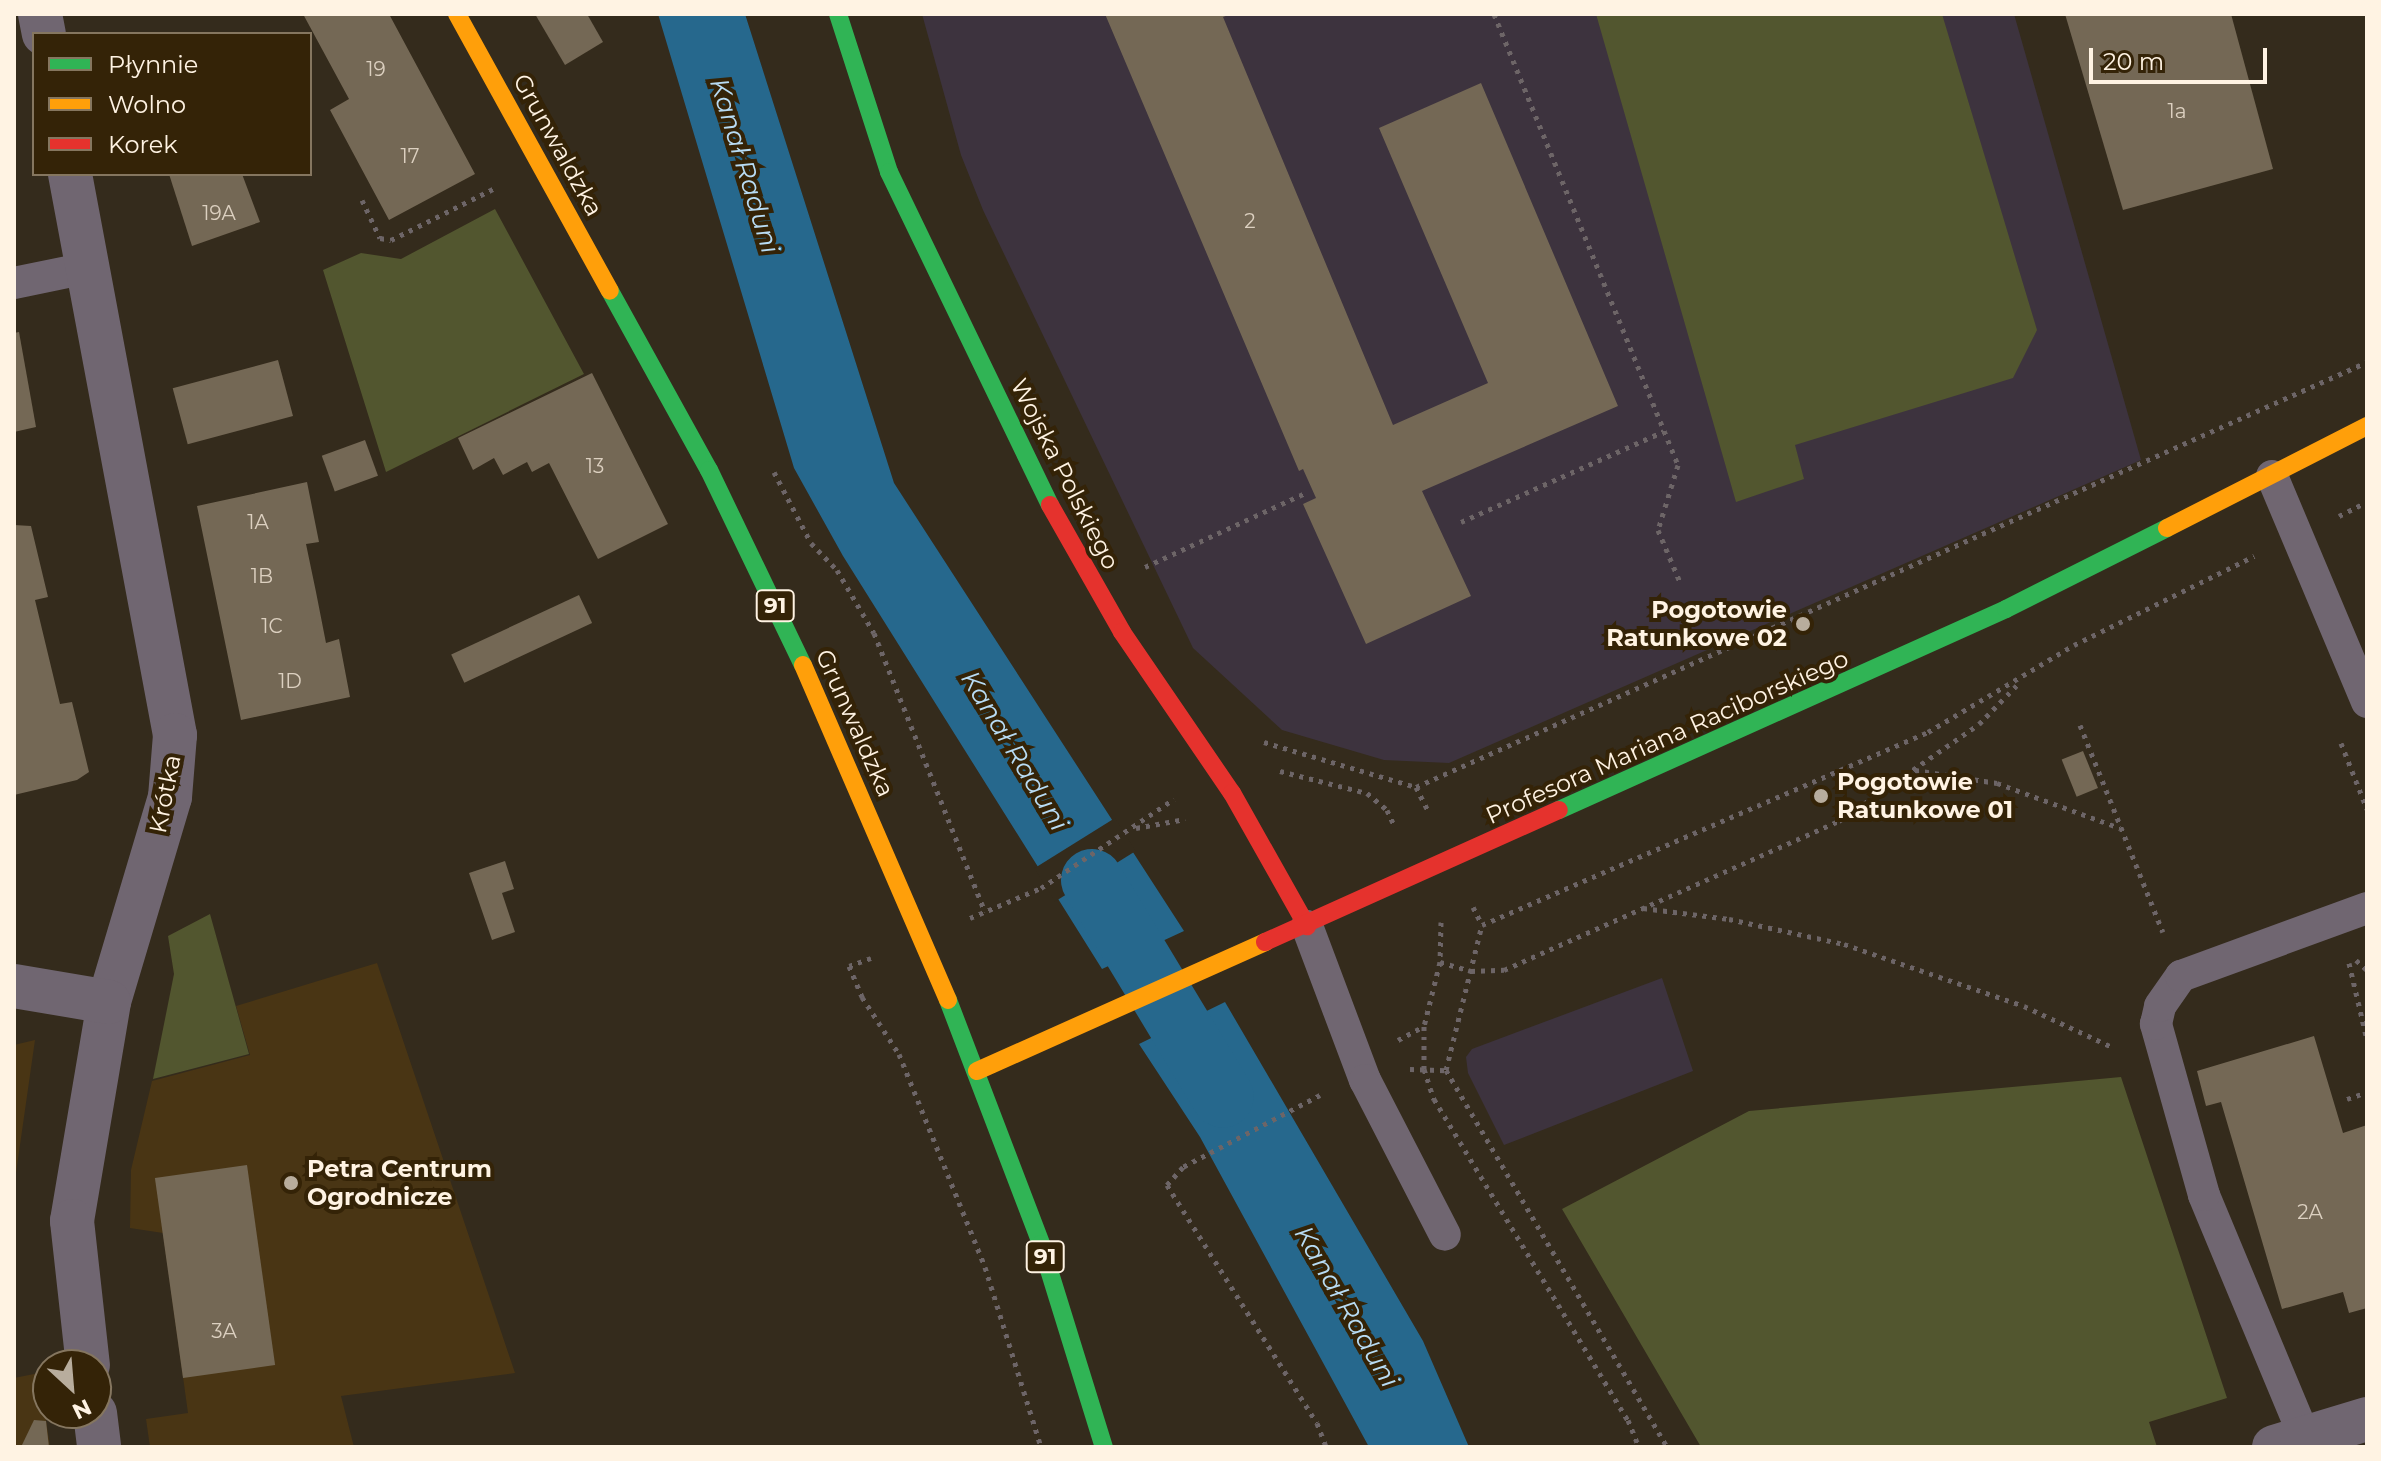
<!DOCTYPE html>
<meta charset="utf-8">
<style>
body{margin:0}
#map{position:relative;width:2381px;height:1461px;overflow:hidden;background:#342b1c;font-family:Montserrat,sans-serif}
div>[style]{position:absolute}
.built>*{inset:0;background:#493514}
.industrial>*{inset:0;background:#3d333e}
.green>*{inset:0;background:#52562f}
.water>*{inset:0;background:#26688d}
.pier>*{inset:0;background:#342b1c;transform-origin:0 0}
.canal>*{height:62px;margin:-31px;padding:0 31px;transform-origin:31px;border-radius:31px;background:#26688d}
.building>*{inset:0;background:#746855;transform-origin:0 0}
.path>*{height:5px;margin-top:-2.5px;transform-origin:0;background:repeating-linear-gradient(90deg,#6d6567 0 4px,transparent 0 10px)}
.lane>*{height:32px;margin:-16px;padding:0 16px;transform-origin:16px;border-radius:16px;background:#706671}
.street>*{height:44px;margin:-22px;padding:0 22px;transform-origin:22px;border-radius:22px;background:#706671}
.fast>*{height:18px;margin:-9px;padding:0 9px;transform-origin:9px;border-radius:9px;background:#30b455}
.slow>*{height:18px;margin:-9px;padding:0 9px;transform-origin:9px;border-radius:9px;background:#ff9f0a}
.jam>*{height:18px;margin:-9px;padding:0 9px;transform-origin:9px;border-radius:9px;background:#e5322d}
.dots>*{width:22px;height:22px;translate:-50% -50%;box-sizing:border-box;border:4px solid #342307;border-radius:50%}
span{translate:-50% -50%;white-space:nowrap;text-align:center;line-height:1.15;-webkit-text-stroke:8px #342307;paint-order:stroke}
.number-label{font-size:20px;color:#dcd0c0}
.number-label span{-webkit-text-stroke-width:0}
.shield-label span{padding:2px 6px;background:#342307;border:2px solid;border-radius:6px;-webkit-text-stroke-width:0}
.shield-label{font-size:22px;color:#fff3e3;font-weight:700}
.street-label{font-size:24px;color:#fff3e3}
.poi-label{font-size:24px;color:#fff3e3;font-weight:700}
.right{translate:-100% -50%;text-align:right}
.left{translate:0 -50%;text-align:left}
.water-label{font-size:26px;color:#b8dcf4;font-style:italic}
.frame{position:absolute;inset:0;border:16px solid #fff3e3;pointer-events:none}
.legend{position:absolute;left:32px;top:32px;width:280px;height:144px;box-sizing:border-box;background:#342307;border:2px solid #85765f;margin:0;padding:10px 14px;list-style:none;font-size:24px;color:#fff3e3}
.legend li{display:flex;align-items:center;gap:16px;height:40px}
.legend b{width:40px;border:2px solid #85765f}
.north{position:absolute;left:32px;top:1349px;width:80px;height:80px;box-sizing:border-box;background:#342307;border:2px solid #85765f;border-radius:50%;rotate:154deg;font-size:22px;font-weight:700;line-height:32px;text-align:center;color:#fff3e3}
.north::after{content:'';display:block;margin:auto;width:28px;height:36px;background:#b8ad9d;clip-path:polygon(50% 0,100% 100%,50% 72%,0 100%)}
.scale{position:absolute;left:2089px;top:48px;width:178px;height:36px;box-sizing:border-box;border:4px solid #fff3e3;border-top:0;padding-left:10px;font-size:24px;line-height:28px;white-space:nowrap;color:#fff3e3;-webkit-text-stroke:6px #342307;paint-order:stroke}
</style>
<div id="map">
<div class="built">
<i style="clip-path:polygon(377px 963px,515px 1373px,341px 1396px,354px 1447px,150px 1447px,146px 1419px,188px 1413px,163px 1233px,130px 1228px,131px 1170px,152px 1081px,250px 1055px,236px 1006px)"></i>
<i style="clip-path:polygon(35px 1040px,14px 1187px,14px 1045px)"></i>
<i style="clip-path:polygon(39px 1373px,50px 1447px,14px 1447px,14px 1378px)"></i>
</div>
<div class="industrial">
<i style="clip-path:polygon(922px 14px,2014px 14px,2141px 460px,1449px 763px,1384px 760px,1282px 730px,1193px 648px,983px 210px,961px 155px)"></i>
<i style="clip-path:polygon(1662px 978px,1693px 1071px,1504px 1145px,1468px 1073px,1466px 1057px,1472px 1049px)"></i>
</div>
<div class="green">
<i style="clip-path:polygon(1596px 14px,1942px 14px,2037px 330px,2013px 378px,1795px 445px,1804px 479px,1736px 502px)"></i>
<i style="clip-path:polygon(495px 209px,584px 374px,386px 472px,323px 270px,361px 253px,401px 259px)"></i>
<i style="clip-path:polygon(210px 914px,249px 1054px,153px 1079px,174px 974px,168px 936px)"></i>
<i style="clip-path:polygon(2121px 1077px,2227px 1398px,2149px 1422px,2157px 1447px,1701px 1447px,1562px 1209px,1749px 1111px)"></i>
</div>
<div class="water">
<i style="clip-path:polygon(658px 14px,745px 14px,894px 483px,1184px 931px,1102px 969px,843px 556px,794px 468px)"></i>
<i style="clip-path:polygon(1225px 1002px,1423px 1341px,1469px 1447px,1369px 1447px,1200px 1137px,1139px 1044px)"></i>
</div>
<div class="pier">
<i style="left:1115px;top:818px;width:39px;height:95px;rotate:58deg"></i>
</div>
<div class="canal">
<i style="left:1092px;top:880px;width:253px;rotate:58.9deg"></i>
</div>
<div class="building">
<i style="clip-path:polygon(303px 14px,389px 14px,475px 174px,389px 220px,330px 110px,349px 99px)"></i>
<i style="clip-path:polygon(535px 14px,587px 14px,603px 42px,565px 65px)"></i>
<i style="clip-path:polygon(1105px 14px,1231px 14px,1223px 17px,1393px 425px,1488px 383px,1379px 128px,1481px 83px,1618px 406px,1422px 491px,1471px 596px,1366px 644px,1303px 504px,1316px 498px,1303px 469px,1299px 471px)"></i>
<i style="clip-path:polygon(2065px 14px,2231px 14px,2273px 169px,2123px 210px)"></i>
<i style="clip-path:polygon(169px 174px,242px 174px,260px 222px,192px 246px)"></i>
<i style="clip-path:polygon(19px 332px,36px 427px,14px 432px,14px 333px)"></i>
<i style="left:278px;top:360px;width:58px;height:109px;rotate:75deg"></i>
<i style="clip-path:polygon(592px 373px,668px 524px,598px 559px,549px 463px,532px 472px,527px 462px,503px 475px,494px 458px,473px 470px,458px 438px)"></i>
<i style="left:365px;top:440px;width:38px;height:46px;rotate:70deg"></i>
<i style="clip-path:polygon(307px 482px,319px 542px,306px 544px,316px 592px,326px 643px,339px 639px,350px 697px,241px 720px,197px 506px)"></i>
<i style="clip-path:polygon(14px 525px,31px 526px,48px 597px,35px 600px,60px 704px,72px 702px,89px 772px,77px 780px,14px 795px)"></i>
<i style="left:579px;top:595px;width:31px;height:141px;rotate:65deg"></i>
<i style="left:2083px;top:751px;width:40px;height:23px;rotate:68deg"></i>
<i style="clip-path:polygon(505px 861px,514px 889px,502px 893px,515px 932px,492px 940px,469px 873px)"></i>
<i style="clip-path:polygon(2314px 1036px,2343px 1133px,2367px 1125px,2367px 1308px,2349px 1313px,2343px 1292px,2282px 1309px,2221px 1102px,2206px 1106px,2197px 1071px)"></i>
<i style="left:247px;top:1165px;width:202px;height:93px;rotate:82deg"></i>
<i style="clip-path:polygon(34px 1420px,46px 1421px,49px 1447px,21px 1447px)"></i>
</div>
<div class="path">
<i style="left:1494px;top:14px;width:487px;rotate:67.8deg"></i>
<i style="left:1678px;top:465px;width:68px;rotate:107.1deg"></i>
<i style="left:1658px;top:530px;width:56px;rotate:67.1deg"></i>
<i style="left:362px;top:200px;width:42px;rotate:64.7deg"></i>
<i style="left:380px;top:238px;width:11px;rotate:10deg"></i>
<i style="left:391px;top:240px;width:114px;rotate:-26.6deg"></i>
<i style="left:774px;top:472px;width:80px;rotate:62.5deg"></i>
<i style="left:811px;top:543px;width:37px;rotate:46deg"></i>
<i style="left:837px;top:570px;width:73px;rotate:59.6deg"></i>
<i style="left:874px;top:633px;width:300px;rotate:68.3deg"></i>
<i style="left:2339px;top:516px;width:31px;rotate:-27deg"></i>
<i style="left:1461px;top:522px;width:222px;rotate:-24.1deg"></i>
<i style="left:1145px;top:567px;width:179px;rotate:-24.8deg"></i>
<i style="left:2080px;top:725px;width:223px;rotate:68.2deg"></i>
<i style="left:1264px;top:742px;width:159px;rotate:16.5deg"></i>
<i style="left:1416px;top:787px;width:1042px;rotate:-24.08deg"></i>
<i style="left:2341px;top:743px;width:71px;rotate:68.5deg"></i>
<i style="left:1915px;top:770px;width:83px;rotate:9deg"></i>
<i style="left:1997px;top:783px;width:131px;rotate:20.1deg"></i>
<i style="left:1280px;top:771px;width:90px;rotate:14.2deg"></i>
<i style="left:1367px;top:793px;width:26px;rotate:40deg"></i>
<i style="left:1387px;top:810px;width:19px;rotate:65deg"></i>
<i style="left:1416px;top:787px;width:27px;rotate:63deg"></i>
<i style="left:1136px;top:828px;width:50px;rotate:-10.4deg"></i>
<i style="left:1473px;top:907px;width:20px;rotate:63deg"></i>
<i style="left:1643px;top:908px;width:87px;rotate:7.3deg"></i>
<i style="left:1729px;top:919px;width:118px;rotate:12.3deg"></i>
<i style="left:1844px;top:944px;width:190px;rotate:19deg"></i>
<i style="left:2024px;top:1006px;width:99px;rotate:25deg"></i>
<i style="left:970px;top:918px;width:77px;rotate:-22.9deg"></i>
<i style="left:1041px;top:888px;width:160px;rotate:-33.8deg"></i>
<i style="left:1441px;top:922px;width:40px;rotate:91.4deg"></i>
<i style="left:1440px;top:962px;width:66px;rotate:104deg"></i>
<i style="left:1424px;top:1026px;width:43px;rotate:90deg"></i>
<i style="left:1424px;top:1069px;width:32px;rotate:72deg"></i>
<i style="left:1434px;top:1099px;width:375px;rotate:58.9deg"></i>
<i style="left:1628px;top:1420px;width:29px;rotate:68deg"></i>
<i style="left:871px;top:958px;width:23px;rotate:160deg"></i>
<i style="left:849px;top:966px;width:34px;rotate:67deg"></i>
<i style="left:862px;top:997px;width:68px;rotate:57deg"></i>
<i style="left:899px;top:1054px;width:230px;rotate:68deg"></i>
<i style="left:985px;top:1267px;width:189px;rotate:72.7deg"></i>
<i style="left:2356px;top:960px;width:15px;rotate:42deg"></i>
<i style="left:1440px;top:962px;width:32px;rotate:16deg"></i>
<i style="left:1471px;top:971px;width:33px;rotate:-2deg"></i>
<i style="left:1504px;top:970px;width:367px;rotate:-24deg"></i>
<i style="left:1839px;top:821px;width:170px;rotate:-34.7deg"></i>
<i style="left:1979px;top:724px;width:59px;rotate:-45.7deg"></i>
<i style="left:2349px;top:963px;width:79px;rotate:76.8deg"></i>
<i style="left:1398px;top:1040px;width:30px;rotate:-28deg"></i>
<i style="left:1410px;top:1069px;width:36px;rotate:2deg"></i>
<i style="left:1446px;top:1070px;width:149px;rotate:-76.1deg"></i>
<i style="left:1482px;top:925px;width:486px;rotate:-23.4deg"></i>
<i style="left:1928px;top:732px;width:170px;rotate:-30.8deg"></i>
<i style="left:2074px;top:645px;width:201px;rotate:-26.3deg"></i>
<i style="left:1446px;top:1070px;width:437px;rotate:59.6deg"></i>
<i style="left:1320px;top:1095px;width:155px;rotate:152.3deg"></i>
<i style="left:1183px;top:1167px;width:24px;rotate:132deg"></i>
<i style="left:1167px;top:1185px;width:281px;rotate:57.8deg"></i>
<i style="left:1317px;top:1423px;width:26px;rotate:69deg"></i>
<i style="left:2347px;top:1099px;width:21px;rotate:-19deg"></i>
</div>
<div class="lane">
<i style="left:14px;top:283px;width:75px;rotate:-11.6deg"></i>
<i style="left:2272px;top:476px;width:245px;rotate:67.2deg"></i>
<i style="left:1307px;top:926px;width:165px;rotate:69.4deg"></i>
<i style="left:1365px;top:1080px;width:174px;rotate:62.7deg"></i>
<i style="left:2305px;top:1438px;width:263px;rotate:-112.6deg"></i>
<i style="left:2204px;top:1195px;width:178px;rotate:-105.7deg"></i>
<i style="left:2156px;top:1024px;width:18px;rotate:-77deg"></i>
<i style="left:2160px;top:1006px;width:37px;rotate:-55deg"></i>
<i style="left:2181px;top:976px;width:198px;rotate:-20.1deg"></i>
</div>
<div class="street">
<i style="left:40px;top:14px;width:20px;rotate:79deg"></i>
<i style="left:70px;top:174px;width:571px;rotate:79.4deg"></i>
<i style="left:175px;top:735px;width:62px;rotate:94.6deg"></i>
<i style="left:170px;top:797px;width:214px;rotate:106.6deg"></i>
<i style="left:109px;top:1002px;width:222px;rotate:99.6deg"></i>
<i style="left:72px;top:1221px;width:145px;rotate:83.7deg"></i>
<i style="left:14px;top:986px;width:96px;rotate:9.6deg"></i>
<i style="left:95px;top:1413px;width:34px;rotate:83deg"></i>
<i style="left:2274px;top:1447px;width:97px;rotate:-16.8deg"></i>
</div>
<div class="fast">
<i style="left:838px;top:14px;width:166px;rotate:72.1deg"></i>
<i style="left:889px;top:172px;width:370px;rotate:64.2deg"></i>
<i style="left:610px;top:291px;width:205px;rotate:61.1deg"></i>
<i style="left:709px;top:470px;width:216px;rotate:64.3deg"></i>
<i style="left:1559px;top:810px;width:490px;rotate:-24.2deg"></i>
<i style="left:2006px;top:609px;width:180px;rotate:-26.7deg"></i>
<i style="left:948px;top:1000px;width:261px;rotate:69.1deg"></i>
<i style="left:1041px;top:1244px;width:213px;rotate:72.8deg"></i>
</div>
<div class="slow">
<i style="left:457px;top:14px;width:316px;rotate:61.1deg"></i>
<i style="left:2167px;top:528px;width:225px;rotate:-27deg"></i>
<i style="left:803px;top:665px;width:365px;rotate:66.6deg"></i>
<i style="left:977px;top:1071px;width:316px;rotate:-24.1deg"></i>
</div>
<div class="jam">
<i style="left:1050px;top:505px;width:146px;rotate:60.4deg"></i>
<i style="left:1122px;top:632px;width:195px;rotate:55.7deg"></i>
<i style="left:1232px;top:793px;width:153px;rotate:60.6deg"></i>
<i style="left:1265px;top:942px;width:322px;rotate:-24.2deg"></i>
</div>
<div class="dots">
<i style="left:1803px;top:624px;background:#b8ad9d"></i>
<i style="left:1821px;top:796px;background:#b8ad9d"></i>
<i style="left:291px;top:1183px;background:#b8ad9d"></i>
</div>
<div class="number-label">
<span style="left:376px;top:69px">19</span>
<span style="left:2177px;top:111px">1a</span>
<span style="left:410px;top:156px">17</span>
<span style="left:219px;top:213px">19A</span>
<span style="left:1250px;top:221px">2</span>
<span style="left:595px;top:466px">13</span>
<span style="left:258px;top:522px">1A</span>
<span style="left:262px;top:576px">1B</span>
<span style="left:272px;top:626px">1C</span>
<span style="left:290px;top:681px">1D</span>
<span style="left:2310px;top:1212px">2A</span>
<span style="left:224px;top:1331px">3A</span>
</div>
<div class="shield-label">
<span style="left:775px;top:606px">91</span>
<span style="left:1045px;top:1257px">91</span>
</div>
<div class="street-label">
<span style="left:558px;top:145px;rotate:61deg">Grunwaldzka</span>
<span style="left:1065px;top:474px;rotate:63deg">Wojska Polskiego</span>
<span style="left:855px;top:723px;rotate:66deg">Grunwaldzka</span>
<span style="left:1667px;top:737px;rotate:-24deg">Profesora Mariana Raciborskiego</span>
<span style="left:165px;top:794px;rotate:-79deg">Krótka</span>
</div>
<div class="poi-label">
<span class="right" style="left:1787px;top:624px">Pogotowie<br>Ratunkowe 02</span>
<span class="left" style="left:1837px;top:796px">Pogotowie<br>Ratunkowe 01</span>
<span class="left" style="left:307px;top:1183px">Petra Centrum<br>Ogrodnicze</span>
</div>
<div class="water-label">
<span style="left:744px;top:166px;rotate:73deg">Kanał Raduni</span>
<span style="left:1014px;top:751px;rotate:59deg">Kanał Raduni</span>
<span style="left:1346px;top:1307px;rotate:60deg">Kanał Raduni</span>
</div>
<div class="frame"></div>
<ul class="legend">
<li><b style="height:10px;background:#30b455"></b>Płynnie</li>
<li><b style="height:10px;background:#ff9f0a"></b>Wolno</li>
<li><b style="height:10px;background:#e5322d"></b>Korek</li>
</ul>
<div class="north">N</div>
<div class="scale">20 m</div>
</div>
